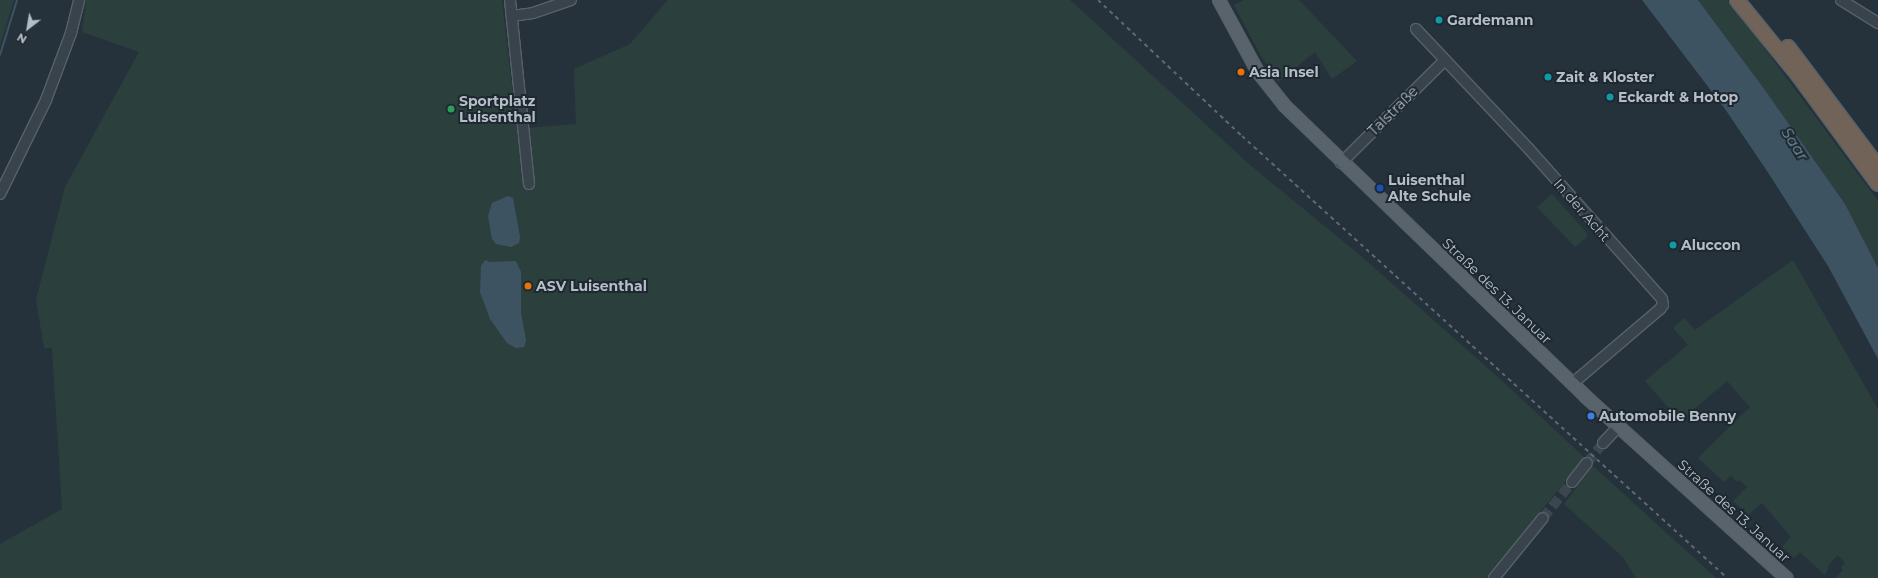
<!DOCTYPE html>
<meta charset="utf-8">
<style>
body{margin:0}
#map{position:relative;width:1878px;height:578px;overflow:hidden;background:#26323b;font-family:Montserrat,sans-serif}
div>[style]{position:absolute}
.green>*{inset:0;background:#2b403d}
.water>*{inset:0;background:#3d5362}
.stream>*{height:2px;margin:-1px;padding:0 1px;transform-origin:1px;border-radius:1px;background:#3d5362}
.minor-tunnel>*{height:10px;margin-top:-5px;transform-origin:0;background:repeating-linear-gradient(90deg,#3b4750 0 10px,transparent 0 15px)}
.roads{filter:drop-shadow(1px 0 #576169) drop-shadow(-1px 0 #576169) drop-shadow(0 1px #576169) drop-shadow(0 -1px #576169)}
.minor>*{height:10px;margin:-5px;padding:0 5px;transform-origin:5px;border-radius:5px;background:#39434b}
.major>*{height:12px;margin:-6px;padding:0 6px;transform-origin:6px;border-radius:6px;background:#58636b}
.highway>*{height:14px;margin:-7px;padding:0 7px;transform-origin:7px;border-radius:7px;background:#716357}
.rail>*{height:2px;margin-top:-1px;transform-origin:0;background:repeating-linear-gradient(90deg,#5c6872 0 4px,transparent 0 8px)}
.dots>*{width:11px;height:11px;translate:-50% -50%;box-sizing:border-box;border:2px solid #1e2830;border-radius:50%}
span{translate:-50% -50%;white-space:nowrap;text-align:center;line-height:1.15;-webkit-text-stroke:4px #1e2830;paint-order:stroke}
.poi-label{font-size:14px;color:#b5bec7;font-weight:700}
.left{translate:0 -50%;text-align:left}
.street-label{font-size:14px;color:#b5bec7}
.water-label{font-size:15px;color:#7894a7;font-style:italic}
.north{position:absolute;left:8px;top:8px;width:40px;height:40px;-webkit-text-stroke:3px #1e2830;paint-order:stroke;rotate:211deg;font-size:11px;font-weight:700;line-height:16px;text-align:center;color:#b5bec7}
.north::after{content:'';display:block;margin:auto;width:14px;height:18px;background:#b5bec7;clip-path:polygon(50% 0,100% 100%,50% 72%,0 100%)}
</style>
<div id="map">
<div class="green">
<i style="clip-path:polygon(0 0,14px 0,0 46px)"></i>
<i style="clip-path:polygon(86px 0,502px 0,522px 172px,533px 171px,529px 128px,576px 124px,574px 69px,630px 44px,668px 0,1070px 0,1249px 164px,1362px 257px,1499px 378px,1585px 458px,1485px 578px,0 578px,0 544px,62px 509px,52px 348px,44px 348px,36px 300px,65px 187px,139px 52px,82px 32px)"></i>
<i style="clip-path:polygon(1244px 0,1299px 0,1357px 61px,1332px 79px,1315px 52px,1278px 82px,1261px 56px,1234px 5px)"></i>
<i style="clip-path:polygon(1698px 0,1727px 0,1760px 38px,1765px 49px,1878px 201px,1878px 268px,1845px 204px,1765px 90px)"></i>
<i style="clip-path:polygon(1552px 194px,1587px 233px,1586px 238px,1575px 247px,1537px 207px)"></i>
<i style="clip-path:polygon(1793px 260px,1878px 409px,1878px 578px,1836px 578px,1843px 570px,1841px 568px,1845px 563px,1838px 555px,1829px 565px,1825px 575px,1800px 552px,1794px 558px,1782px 547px,1791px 537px,1762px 503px,1748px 515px,1733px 501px,1747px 487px,1739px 480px,1737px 482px,1731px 476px,1724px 482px,1698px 458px,1750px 407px,1727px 381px,1680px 421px,1645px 381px,1688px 345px,1673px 328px,1684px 318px,1695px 330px)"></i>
<i style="clip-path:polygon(1593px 466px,1716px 578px,1636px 578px,1623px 557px,1564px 504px)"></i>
</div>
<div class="water">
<i style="clip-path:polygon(1642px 0,1698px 0,1765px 90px,1845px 204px,1878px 268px,1878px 359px,1828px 266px,1765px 168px,1725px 109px)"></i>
<i style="clip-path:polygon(508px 196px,513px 198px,520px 237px,519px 243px,511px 247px,496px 244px,492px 239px,488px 216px,492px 203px)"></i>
<i style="clip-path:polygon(485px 260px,490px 262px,516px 261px,521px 272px,521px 313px,526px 340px,524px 347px,516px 348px,507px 343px,490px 319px,480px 292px,481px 266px)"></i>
</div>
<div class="stream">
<i style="left:0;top:55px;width:58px;rotate:-72.8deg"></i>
</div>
<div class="minor-tunnel">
<i style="left:1587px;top:463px;width:26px;rotate:-51deg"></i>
<i style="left:1543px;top:518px;width:46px;rotate:-51.1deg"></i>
</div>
<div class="roads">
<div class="minor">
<i style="left:510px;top:0;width:185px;rotate:84.1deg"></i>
<i style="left:1841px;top:0;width:44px;rotate:31.9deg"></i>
<i style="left:512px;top:16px;width:21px;rotate:-8deg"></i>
<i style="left:533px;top:13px;width:40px;rotate:-18.9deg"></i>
<i style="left:1416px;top:29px;width:165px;rotate:46.7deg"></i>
<i style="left:1529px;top:149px;width:200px;rotate:48.4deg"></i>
<i style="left:1662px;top:299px;width:6px;rotate:81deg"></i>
<i style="left:1663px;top:305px;width:5px;rotate:127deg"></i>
<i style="left:1660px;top:309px;width:116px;rotate:139.6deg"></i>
<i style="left:1341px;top:163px;width:146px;rotate:-44.7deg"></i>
<i style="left:0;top:194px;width:105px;rotate:-63.9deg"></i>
<i style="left:46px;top:100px;width:72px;rotate:-69.5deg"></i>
<i style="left:71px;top:33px;width:34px;rotate:-76deg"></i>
<i style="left:1603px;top:443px;width:22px;rotate:-47deg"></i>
<i style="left:1572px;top:482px;width:24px;rotate:-52deg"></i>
<i style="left:1494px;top:578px;width:77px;rotate:-50.8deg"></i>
</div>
<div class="major">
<i style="left:1219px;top:0;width:82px;rotate:61.6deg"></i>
<i style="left:1258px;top:72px;width:43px;rotate:51.5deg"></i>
<i style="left:1285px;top:106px;width:419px;rotate:44deg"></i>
<i style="left:1586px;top:397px;width:270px;rotate:42.1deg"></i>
</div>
<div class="highway">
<i style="left:1737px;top:0;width:97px;rotate:50.9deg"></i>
<i style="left:1798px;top:75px;width:135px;rotate:53.7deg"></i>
<i style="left:1788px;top:47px;width:150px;rotate:53.1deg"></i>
</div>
</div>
<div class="rail">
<i style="left:1098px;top:0;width:198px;rotate:43.4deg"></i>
<i style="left:1242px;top:136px;width:656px;rotate:42.34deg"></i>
</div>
<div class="dots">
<i style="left:1439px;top:20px;background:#0f9aa8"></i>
<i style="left:1241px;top:72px;background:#e8710a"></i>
<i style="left:1548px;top:77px;background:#0f9aa8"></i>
<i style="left:1610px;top:97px;background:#0f9aa8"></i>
<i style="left:451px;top:109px;background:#2e9e5b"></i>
<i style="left:1380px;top:188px;background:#1a4fb4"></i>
<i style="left:1673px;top:245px;background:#0f9aa8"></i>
<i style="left:528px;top:286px;background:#e8710a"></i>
<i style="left:1591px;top:416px;background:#3f7fe0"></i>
</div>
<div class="poi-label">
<span class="left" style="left:1447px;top:20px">Gardemann</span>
<span class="left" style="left:1249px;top:72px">Asia Insel</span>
<span class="left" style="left:1556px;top:77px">Zait &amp; Kloster</span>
<span class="left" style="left:1618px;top:97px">Eckardt &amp; Hotop</span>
<span class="left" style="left:459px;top:109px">Sportplatz<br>Luisenthal</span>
<span class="left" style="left:1388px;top:188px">Luisenthal<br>Alte Schule</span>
<span class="left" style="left:1681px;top:245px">Aluccon</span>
<span class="left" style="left:536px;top:286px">ASV Luisenthal</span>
<span class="left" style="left:1599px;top:416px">Automobile Benny</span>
</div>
<div class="street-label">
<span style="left:1393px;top:111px;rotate:-45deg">Talstraße</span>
<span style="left:1582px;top:210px;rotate:49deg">In der Acht</span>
<span style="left:1497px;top:291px;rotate:44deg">Straße des 13. Januar</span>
<span style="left:1734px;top:511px;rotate:42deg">Straße des 13. Januar</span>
</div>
<div class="water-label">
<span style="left:1795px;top:144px;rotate:57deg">Saar</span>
</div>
<div class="north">N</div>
</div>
